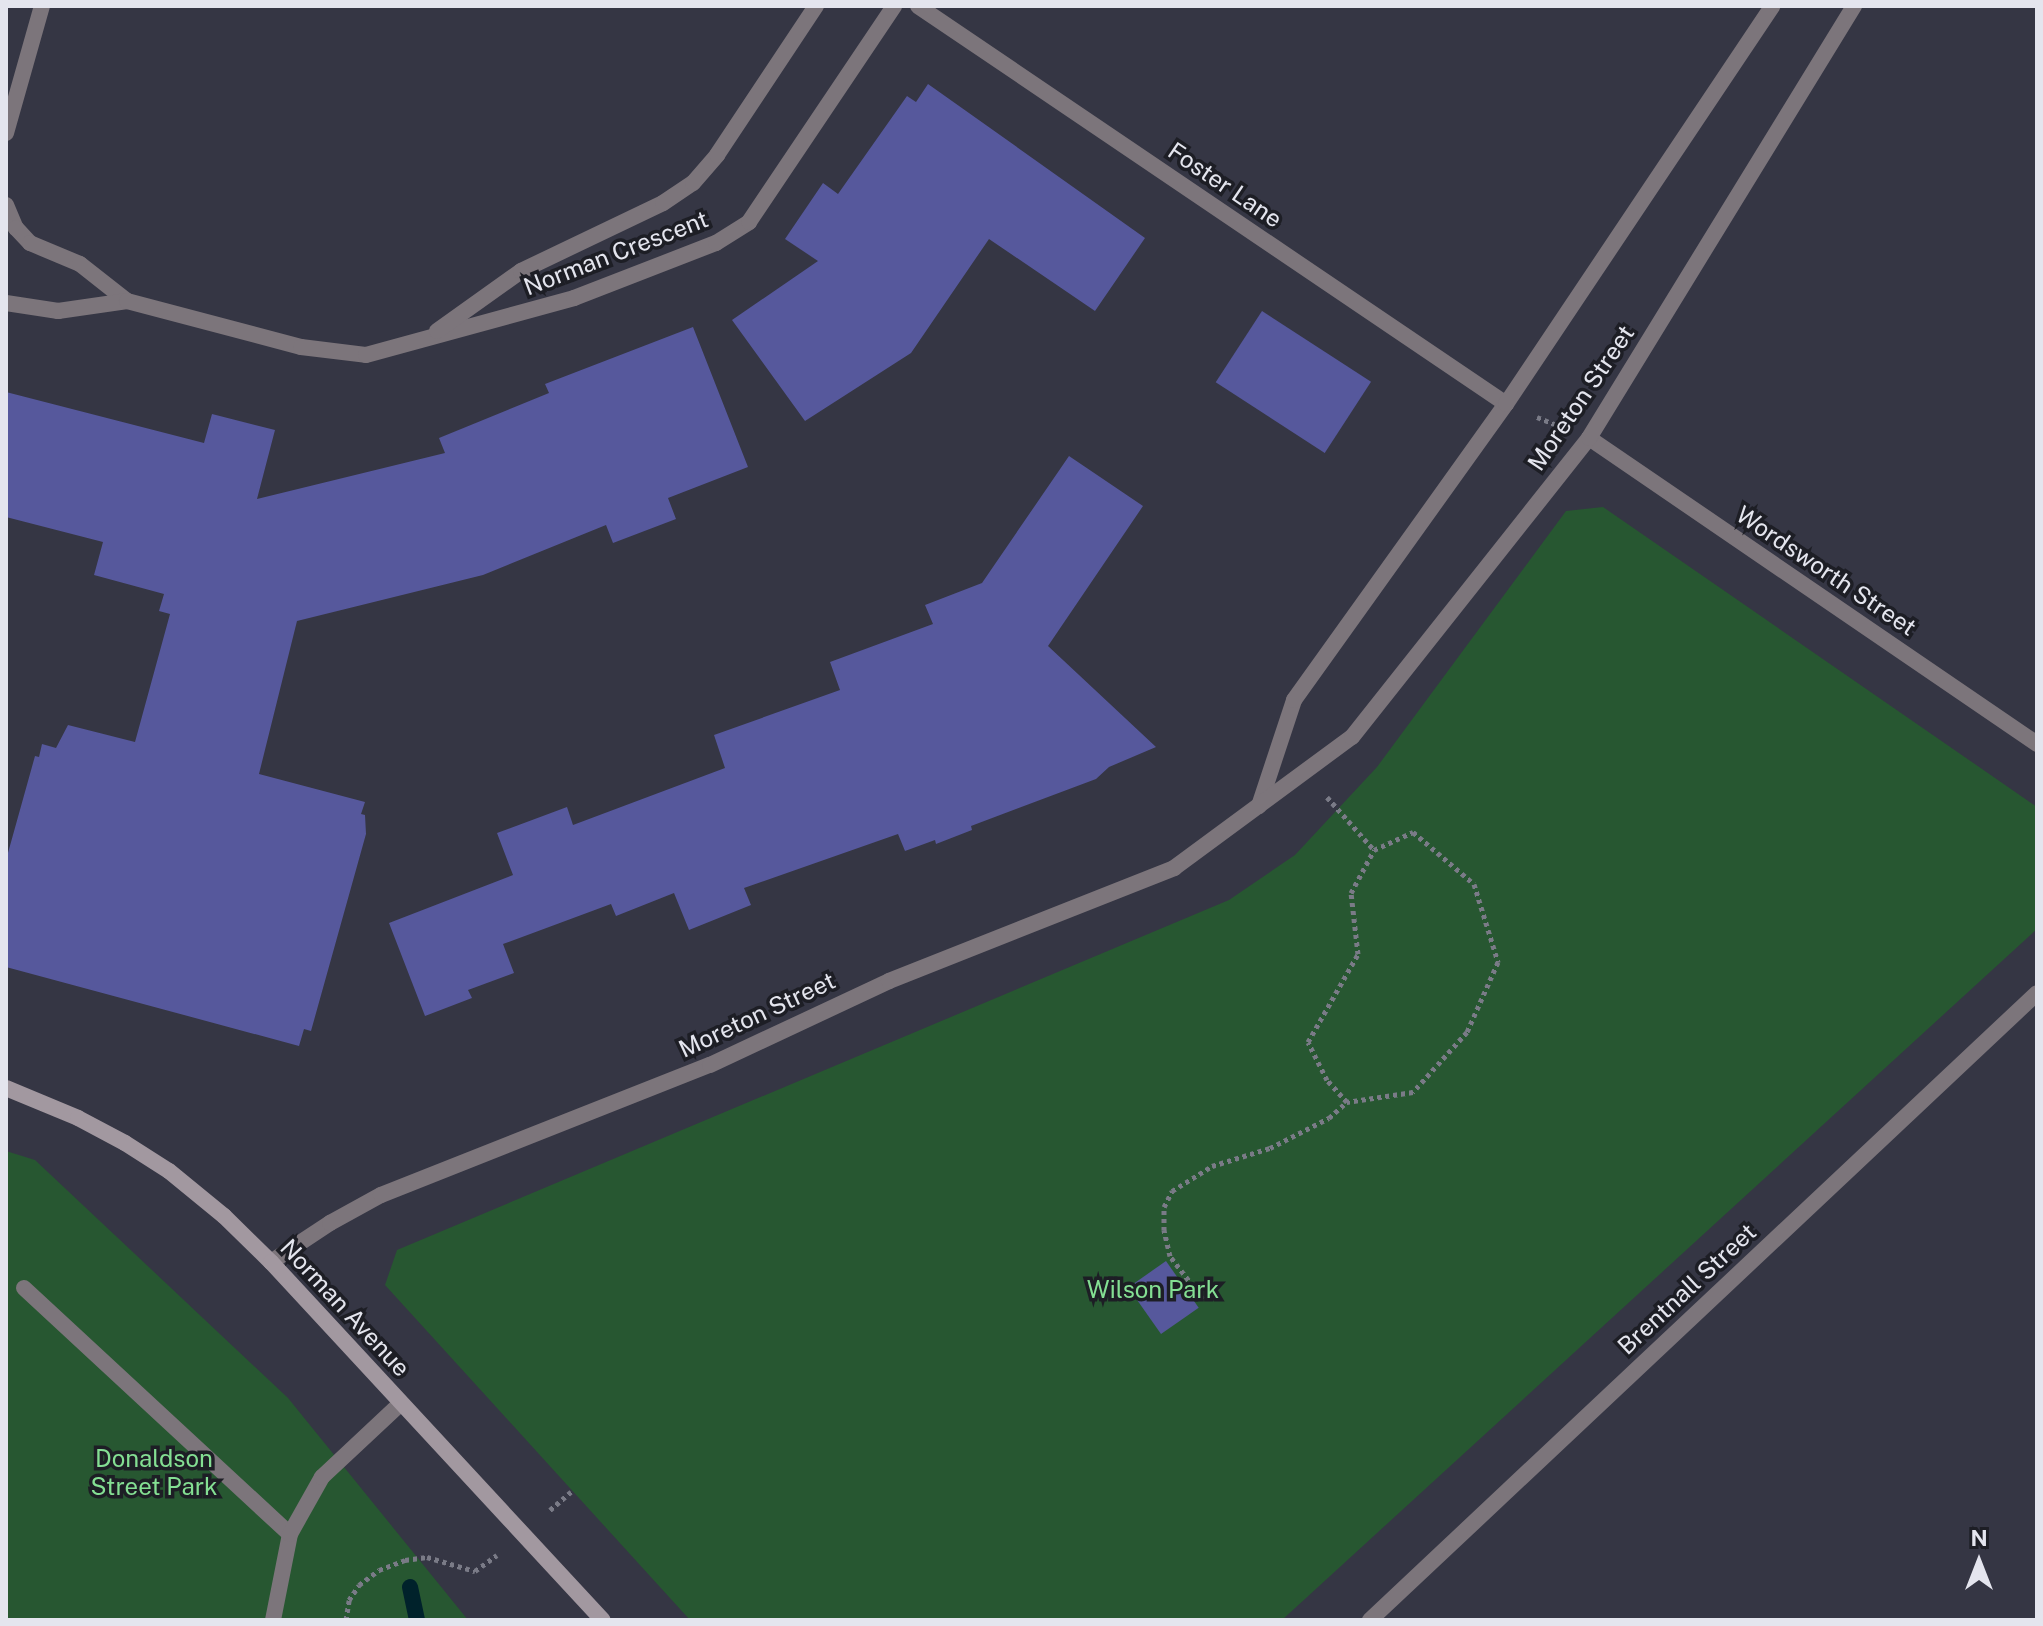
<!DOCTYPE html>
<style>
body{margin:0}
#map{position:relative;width:2043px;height:1626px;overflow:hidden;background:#353644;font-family:"Public Sans",sans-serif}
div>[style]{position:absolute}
.green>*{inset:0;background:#275731}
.stream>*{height:16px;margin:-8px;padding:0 8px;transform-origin:8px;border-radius:8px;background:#00222b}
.building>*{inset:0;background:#56589c;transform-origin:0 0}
.path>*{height:5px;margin-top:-2.5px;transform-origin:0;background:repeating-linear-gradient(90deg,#7a7b87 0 4px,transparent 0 8px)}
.lane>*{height:16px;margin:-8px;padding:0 8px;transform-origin:8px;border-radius:8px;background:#7c757b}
.street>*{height:16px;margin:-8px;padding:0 8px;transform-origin:8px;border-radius:8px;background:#7c757b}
.secondary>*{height:16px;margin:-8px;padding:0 8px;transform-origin:8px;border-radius:8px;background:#a298a0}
span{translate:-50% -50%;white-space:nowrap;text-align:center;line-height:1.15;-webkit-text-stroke:7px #1d1e25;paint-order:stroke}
.street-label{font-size:24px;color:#e4e5ee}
.park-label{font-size:24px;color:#84df93}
.frame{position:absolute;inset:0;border:8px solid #e4e5ee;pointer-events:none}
.north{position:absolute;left:1939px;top:1522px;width:80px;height:80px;-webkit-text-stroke:6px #1d1e25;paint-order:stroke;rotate:0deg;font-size:22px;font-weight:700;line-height:32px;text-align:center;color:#e4e5ee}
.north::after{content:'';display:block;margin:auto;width:28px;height:36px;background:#e4e5ee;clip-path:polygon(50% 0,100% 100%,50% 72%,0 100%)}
</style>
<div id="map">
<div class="green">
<i style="clip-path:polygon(1603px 507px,2037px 807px,2037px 929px,1282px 1620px,690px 1620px,385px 1285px,397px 1250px,1229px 900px,1295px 855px,1377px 767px,1566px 511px)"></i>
<i style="clip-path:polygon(6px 1151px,35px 1160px,288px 1398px,468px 1620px,6px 1620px)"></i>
</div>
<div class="stream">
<i style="left:410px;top:1587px;width:34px;rotate:78deg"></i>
</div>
<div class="building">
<i style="clip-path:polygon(928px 84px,1145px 238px,1095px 311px,989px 239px,911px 353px,805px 421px,732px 320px,818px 261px,785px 239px,823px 183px,838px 194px,907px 96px,916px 102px)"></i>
<i style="left:1262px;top:311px;width:130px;height:85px;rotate:33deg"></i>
<i style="clip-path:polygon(693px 327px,748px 467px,668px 498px,676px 519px,613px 543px,606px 525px,483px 575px,297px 621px,259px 774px,365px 802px,361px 814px,365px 815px,366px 834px,311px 1031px,304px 1029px,299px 1046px,6px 967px,6px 860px,35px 756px,39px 757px,42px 744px,56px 748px,68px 725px,135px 742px,170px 614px,159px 611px,164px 594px,94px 575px,103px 542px,6px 517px,6px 392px,204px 443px,212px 414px,275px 430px,257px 499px,445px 453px,439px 438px,549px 393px,545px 384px)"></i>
<i style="clip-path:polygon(1069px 456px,1143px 506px,1048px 646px,1156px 747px,1109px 767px,1096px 779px,971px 826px,972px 830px,936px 844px,935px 840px,905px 851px,898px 834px,744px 888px,751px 905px,689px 930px,674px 893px,616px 916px,611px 904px,503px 944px,514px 973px,468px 990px,472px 998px,425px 1016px,389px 923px,513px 875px,497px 833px,567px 807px,573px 825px,725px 768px,714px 735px,840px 690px,830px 662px,933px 624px,925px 605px,982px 583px)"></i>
<i style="left:1166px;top:1261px;width:57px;height:46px;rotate:55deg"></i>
</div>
<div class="path">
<i style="left:1537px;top:417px;width:22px;rotate:22deg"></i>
<i style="left:1327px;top:797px;width:71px;rotate:48.4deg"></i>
<i style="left:1413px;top:832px;width:80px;rotate:40.4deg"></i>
<i style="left:1474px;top:884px;width:82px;rotate:72.9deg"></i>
<i style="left:1498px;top:962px;width:77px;rotate:113.9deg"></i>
<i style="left:1467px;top:1032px;width:81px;rotate:132deg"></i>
<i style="left:1413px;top:1092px;width:67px;rotate:171.4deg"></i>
<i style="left:1347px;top:1102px;width:30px;rotate:-132deg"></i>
<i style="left:1327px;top:1080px;width:42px;rotate:-116.6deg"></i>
<i style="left:1308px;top:1042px;width:101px;rotate:-60.4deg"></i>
<i style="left:1358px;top:954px;width:61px;rotate:-96.5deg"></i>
<i style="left:1351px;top:893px;width:49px;rotate:-61.9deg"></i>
<i style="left:1374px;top:850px;width:43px;rotate:-24.8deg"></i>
<i style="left:1203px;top:1299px;width:54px;rotate:-127.5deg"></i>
<i style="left:1170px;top:1256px;width:27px;rotate:-103deg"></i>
<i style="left:1164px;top:1230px;width:23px;rotate:-90deg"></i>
<i style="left:1164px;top:1207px;width:18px;rotate:-63deg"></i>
<i style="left:1172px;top:1191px;width:47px;rotate:-32deg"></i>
<i style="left:1212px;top:1166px;width:61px;rotate:-17.2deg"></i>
<i style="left:1270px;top:1148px;width:66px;rotate:-27deg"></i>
<i style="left:1329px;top:1118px;width:24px;rotate:-42deg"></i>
<i style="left:550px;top:1510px;width:28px;rotate:-41deg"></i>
<i style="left:346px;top:1620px;width:20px;rotate:-81deg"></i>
<i style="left:349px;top:1600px;width:18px;rotate:-56deg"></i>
<i style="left:359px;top:1585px;width:25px;rotate:-37deg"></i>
<i style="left:379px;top:1570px;width:28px;rotate:-21deg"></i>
<i style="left:405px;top:1560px;width:22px;rotate:-8deg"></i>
<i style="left:427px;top:1557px;width:50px;rotate:16.3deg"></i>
<i style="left:475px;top:1571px;width:27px;rotate:-36deg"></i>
</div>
<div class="lane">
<i style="left:24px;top:1288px;width:362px;rotate:42.8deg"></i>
<i style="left:273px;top:1620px;width:88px;rotate:-78.8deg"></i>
<i style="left:290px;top:1534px;width:65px;rotate:-60.7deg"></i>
<i style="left:322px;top:1477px;width:107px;rotate:-43.1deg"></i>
</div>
<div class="street">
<i style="left:918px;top:6px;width:710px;rotate:34.09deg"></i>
<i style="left:6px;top:133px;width:132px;rotate:-74.2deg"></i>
<i style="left:6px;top:205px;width:25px;rotate:67deg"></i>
<i style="left:16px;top:228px;width:21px;rotate:47deg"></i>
<i style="left:30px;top:243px;width:54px;rotate:22.8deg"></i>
<i style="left:80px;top:264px;width:60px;rotate:38.2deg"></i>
<i style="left:6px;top:303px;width:53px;rotate:8.7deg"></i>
<i style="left:58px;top:311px;width:70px;rotate:-8.2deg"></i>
<i style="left:127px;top:301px;width:180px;rotate:14.8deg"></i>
<i style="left:301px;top:347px;width:65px;rotate:7deg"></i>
<i style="left:366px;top:355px;width:216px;rotate:-15.3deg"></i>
<i style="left:574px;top:298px;width:152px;rotate:-21.2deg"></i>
<i style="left:716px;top:243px;width:39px;rotate:-32deg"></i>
<i style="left:749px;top:222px;width:260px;rotate:-56.1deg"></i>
<i style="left:437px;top:331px;width:103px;rotate:-35.5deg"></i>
<i style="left:521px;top:271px;width:157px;rotate:-25.6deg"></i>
<i style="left:663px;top:203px;width:36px;rotate:-34deg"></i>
<i style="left:693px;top:183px;width:37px;rotate:-49deg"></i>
<i style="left:717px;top:155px;width:179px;rotate:-56.4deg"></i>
<i style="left:1589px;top:438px;width:543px;rotate:34.33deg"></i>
<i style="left:1259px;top:806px;width:112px;rotate:-71.7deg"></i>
<i style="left:1294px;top:700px;width:364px;rotate:-54.4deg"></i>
<i style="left:1506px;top:404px;width:479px;rotate:-56.2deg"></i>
<i style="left:271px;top:1262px;width:71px;rotate:-33.5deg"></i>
<i style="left:330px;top:1223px;width:58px;rotate:-28.8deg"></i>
<i style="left:381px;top:1195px;width:354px;rotate:-21.6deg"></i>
<i style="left:710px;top:1065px;width:198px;rotate:-25.1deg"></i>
<i style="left:889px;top:981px;width:307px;rotate:-21.6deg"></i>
<i style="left:1174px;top:868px;width:221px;rotate:-36.4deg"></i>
<i style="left:1352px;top:737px;width:382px;rotate:-51.6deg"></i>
<i style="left:1589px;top:438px;width:507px;rotate:-58.47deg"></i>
<i style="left:1370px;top:1620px;width:915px;rotate:-43.23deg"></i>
</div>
<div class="secondary">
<i style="left:6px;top:1088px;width:78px;rotate:22.6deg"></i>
<i style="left:78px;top:1118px;width:53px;rotate:28deg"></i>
<i style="left:125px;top:1143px;width:52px;rotate:32.5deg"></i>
<i style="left:169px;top:1171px;width:71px;rotate:39.3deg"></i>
<i style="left:224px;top:1216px;width:66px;rotate:44.4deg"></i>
<i style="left:271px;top:1262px;width:488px;rotate:47.2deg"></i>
</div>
<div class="street-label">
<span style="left:1225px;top:185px;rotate:34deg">Foster Lane</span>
<span style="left:616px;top:253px;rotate:-21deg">Norman Crescent</span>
<span style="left:1581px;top:398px;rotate:-56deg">Moreton Street</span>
<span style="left:1826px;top:571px;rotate:34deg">Wordsworth Street</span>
<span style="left:757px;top:1015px;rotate:-25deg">Moreton Street</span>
<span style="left:1687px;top:1289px;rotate:-43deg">Brentnall Street</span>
<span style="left:345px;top:1308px;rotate:47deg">Norman Avenue</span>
</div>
<div class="park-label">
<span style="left:1153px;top:1290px">Wilson Park</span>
<span style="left:154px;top:1473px">Donaldson<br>Street Park</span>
</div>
<div class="frame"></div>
<div class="north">N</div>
</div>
